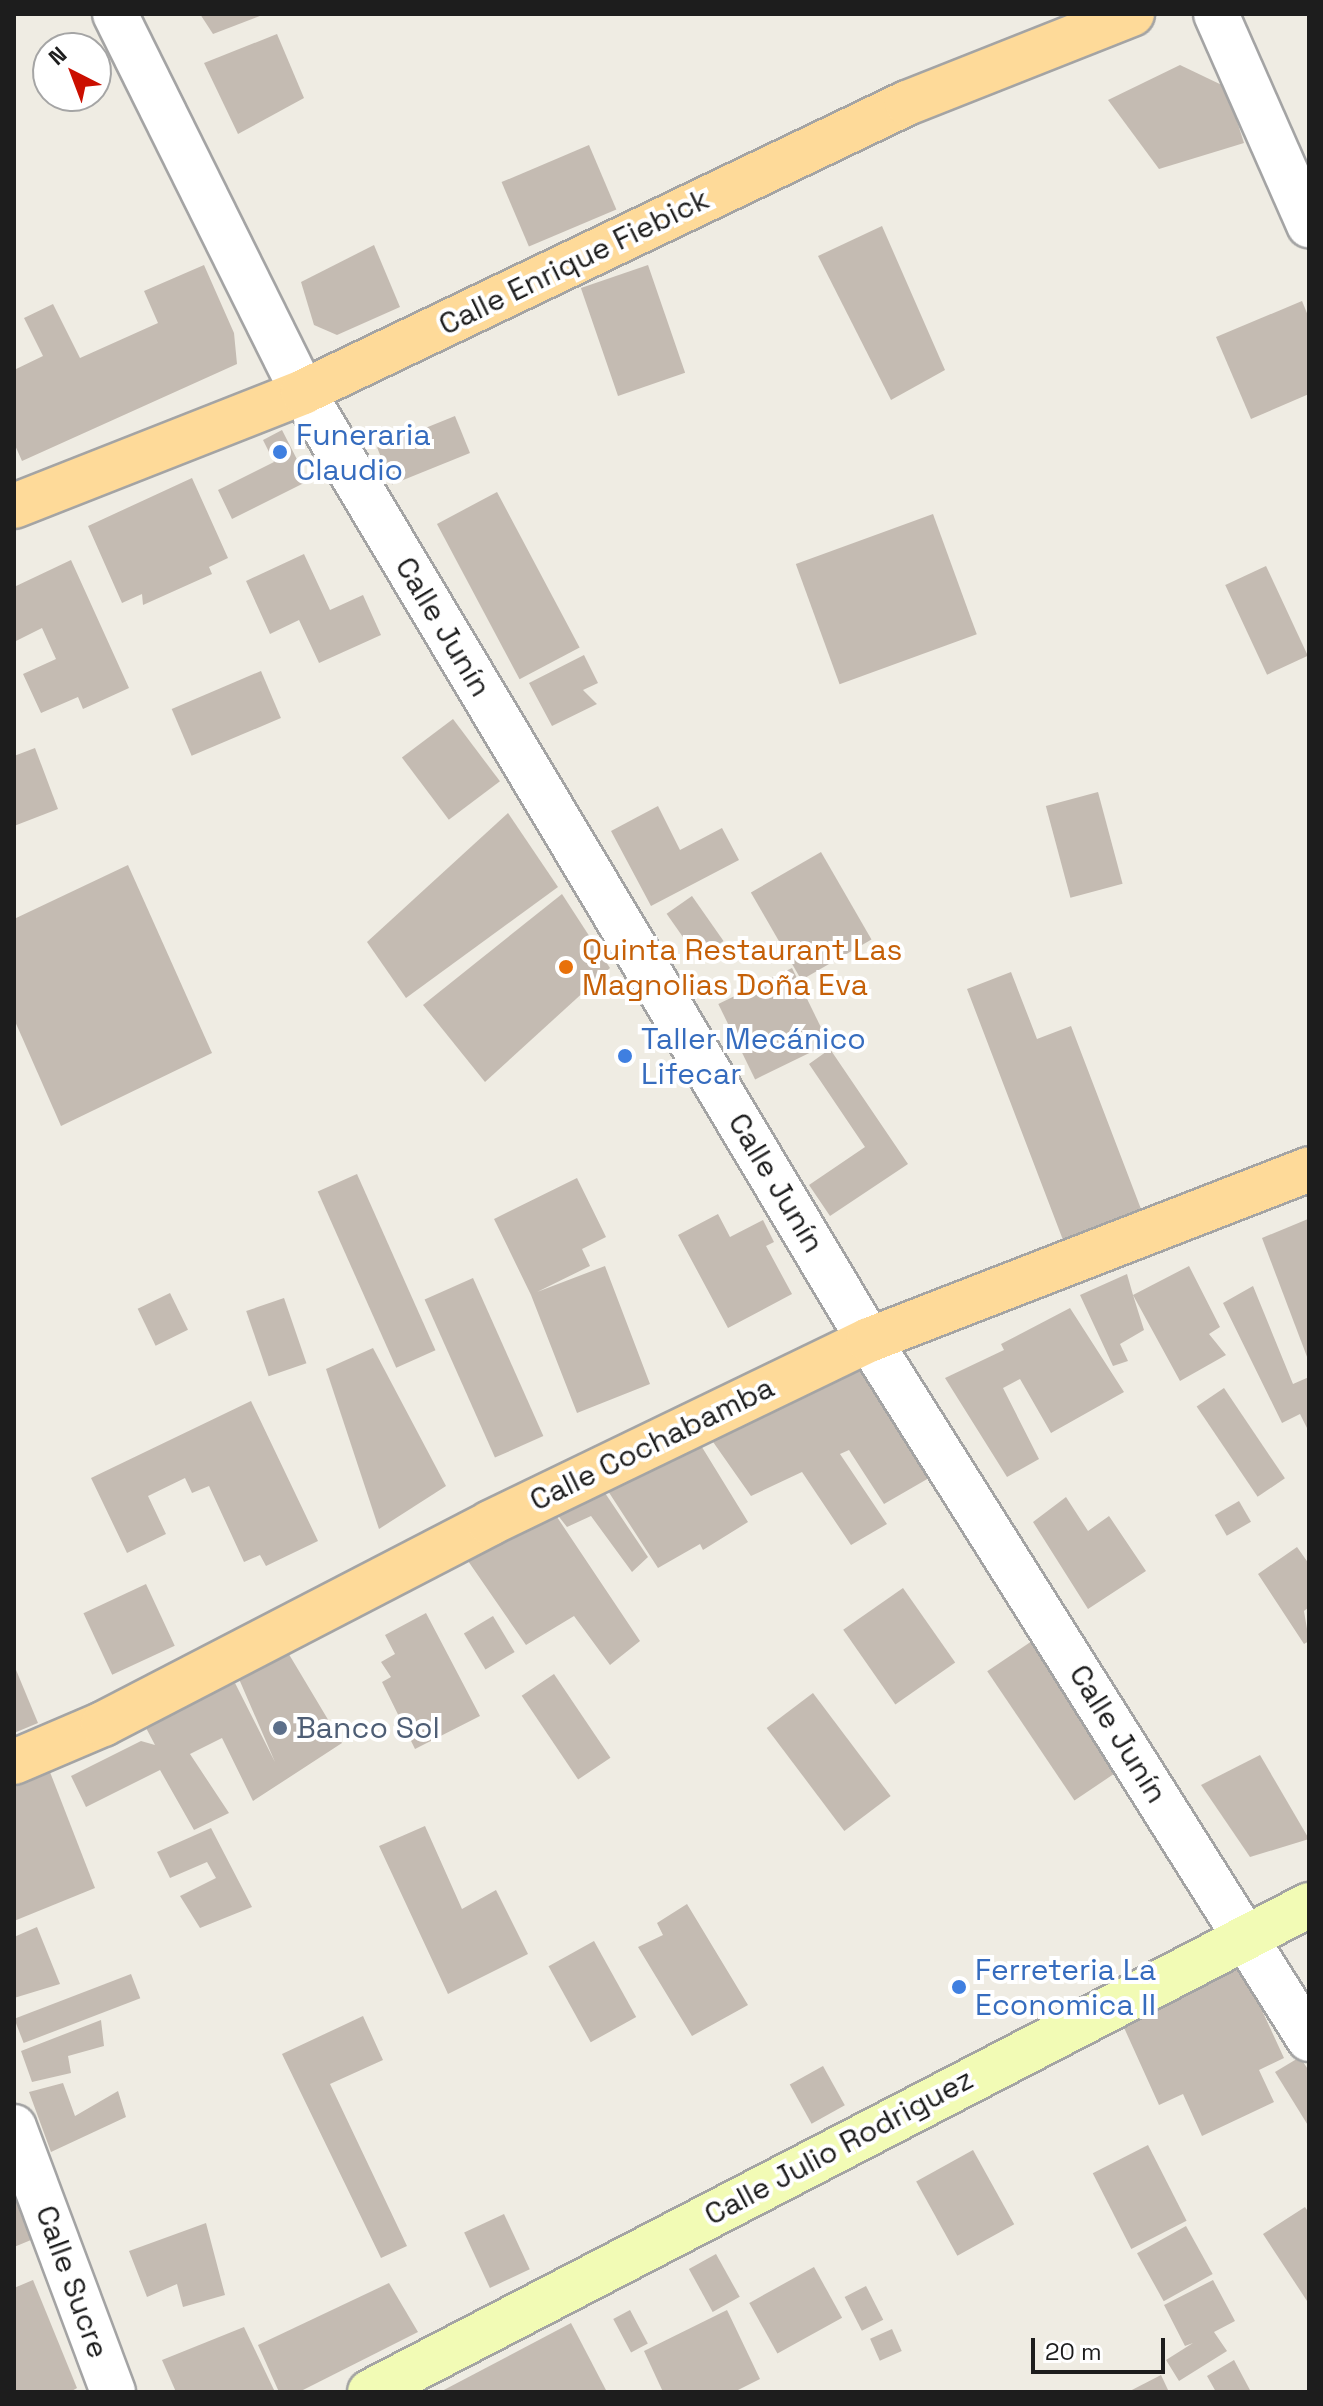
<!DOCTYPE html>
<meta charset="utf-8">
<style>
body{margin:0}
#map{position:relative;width:1323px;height:2406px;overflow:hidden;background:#efece3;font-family:"Space Grotesk",sans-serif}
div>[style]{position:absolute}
.building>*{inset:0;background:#c4bbb2;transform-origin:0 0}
.roads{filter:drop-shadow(2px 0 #a4a4a4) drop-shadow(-2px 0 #a4a4a4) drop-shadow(0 2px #a4a4a4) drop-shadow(0 -2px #a4a4a4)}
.minor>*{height:44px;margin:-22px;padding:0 22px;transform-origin:22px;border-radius:22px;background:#fff}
.secondary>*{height:44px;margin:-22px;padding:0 22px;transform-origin:22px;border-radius:22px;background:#f2fbb5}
.primary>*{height:44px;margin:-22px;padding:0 22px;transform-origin:22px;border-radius:22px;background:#feda99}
.dots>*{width:22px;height:22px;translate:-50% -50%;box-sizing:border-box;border:4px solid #fff;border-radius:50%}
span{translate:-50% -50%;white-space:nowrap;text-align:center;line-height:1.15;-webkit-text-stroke:8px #fff;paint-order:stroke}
.street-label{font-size:30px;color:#1d1d1d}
.shop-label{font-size:30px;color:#366cbe}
.left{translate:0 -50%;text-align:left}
.food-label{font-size:30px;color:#c56008}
.service-label{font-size:30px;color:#4e5e75}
.frame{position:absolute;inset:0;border:16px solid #1d1d1d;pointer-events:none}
.north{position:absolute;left:32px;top:32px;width:80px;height:80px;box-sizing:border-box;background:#fff;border:2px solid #a5a5a5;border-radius:50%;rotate:318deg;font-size:22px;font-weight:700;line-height:32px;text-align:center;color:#1d1d1d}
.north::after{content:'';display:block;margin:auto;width:28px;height:36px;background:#cb0f00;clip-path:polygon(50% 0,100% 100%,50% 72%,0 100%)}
.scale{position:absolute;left:1031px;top:2338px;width:134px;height:36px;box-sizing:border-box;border:4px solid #1d1d1d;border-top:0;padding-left:10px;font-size:24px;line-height:28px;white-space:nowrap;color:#1d1d1d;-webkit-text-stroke:6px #fff;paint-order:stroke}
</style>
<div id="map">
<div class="building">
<i style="clip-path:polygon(200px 14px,265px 14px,213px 34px)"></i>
<i style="clip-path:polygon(277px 34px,304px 98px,238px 134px,204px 63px)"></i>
<i style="clip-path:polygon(1180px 65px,1226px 87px,1244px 143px,1159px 169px,1108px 100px)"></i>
<i style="left:589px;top:145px;width:70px;height:95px;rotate:67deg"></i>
<i style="clip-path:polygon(882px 226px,945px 370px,891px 400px,818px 256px)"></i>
<i style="clip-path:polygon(374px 245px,400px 307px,337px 335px,314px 325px,301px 282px)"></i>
<i style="clip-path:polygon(204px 265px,234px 333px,237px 364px,22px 461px,14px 443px,14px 370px,43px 356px,24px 318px,53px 304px,80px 358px,158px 323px,144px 291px)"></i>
<i style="left:648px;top:265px;width:114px;height:71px;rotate:71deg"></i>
<i style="clip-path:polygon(1302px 301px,1309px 318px,1309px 394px,1251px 419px,1216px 337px)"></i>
<i style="left:455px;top:416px;width:40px;height:84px;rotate:68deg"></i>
<i style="clip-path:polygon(282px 430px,308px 481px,232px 519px,218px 490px,274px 462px,263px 440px)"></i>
<i style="clip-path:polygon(192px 478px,228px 558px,209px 567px,212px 574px,143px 605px,142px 594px,122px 603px,88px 526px)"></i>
<i style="left:497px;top:492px;width:176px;height:68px;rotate:62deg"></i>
<i style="left:933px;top:514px;width:128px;height:146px;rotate:70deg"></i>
<i style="clip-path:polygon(304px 554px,330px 610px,363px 595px,381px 635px,319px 663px,299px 620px,270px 634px,246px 581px)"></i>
<i style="clip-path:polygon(71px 560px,129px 688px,83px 709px,78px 697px,41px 713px,23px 674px,56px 659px,42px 628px,14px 642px,14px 587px)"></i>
<i style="left:1266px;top:566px;width:99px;height:45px;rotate:65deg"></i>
<i style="clip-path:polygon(584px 655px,598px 683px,583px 690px,597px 704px,552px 726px,529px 683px)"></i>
<i style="left:261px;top:671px;width:51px;height:97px;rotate:67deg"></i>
<i style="left:453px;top:719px;width:78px;height:64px;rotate:53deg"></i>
<i style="clip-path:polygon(35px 748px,58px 809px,14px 826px,14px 756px)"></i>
<i style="left:1098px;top:792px;width:95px;height:54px;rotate:75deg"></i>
<i style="clip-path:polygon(658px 806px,680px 850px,722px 828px,739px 860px,651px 906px,611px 831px)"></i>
<i style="clip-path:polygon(508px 813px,558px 887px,406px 998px,367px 942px)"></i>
<i style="left:821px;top:852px;width:101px;height:81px;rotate:60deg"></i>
<i style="clip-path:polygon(128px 865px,212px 1053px,61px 1126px,14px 1019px,14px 919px)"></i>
<i style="clip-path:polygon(562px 894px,610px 968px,485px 1082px,423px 1005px)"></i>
<i style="left:692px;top:896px;width:55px;height:31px;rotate:55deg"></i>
<i style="left:792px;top:968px;width:84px;height:82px;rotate:64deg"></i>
<i style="clip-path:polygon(1011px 972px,1037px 1039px,1071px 1026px,1141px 1209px,1063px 1240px,967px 989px)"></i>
<i style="clip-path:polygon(830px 1049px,908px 1164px,830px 1216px,809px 1185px,865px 1147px,809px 1064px)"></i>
<i style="left:357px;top:1174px;width:193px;height:43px;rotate:66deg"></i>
<i style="clip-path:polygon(577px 1178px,606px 1237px,582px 1249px,590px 1266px,537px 1292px,605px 1266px,650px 1384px,577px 1413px,531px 1295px,494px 1219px)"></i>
<i style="clip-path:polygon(718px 1214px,730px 1237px,763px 1220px,774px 1242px,766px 1246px,792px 1294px,728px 1328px,678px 1235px)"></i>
<i style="clip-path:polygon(1308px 1219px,1309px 1223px,1309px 1362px,1262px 1238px)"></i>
<i style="clip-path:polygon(1189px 1266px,1220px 1327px,1209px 1334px,1226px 1355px,1180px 1381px,1133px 1295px,1144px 1330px,1120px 1344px,1128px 1361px,1113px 1366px,1080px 1295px,1127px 1274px,1133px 1295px)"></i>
<i style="left:473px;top:1278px;width:173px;height:53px;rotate:66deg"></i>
<i style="clip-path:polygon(1253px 1286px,1293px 1384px,1309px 1377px,1309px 1432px,1300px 1414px,1282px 1423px,1223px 1303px)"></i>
<i style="left:170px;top:1293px;width:41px;height:36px;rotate:64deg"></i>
<i style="left:284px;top:1298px;width:69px;height:40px;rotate:71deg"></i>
<i style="clip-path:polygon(1070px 1308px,1124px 1392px,1051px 1433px,1020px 1379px,1003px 1388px,1039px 1459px,1007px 1477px,945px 1378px,1004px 1350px,1001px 1344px)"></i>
<i style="clip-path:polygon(373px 1348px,446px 1486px,379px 1529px,326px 1369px)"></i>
<i style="clip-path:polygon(858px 1362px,929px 1478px,884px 1504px,849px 1450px,840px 1454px,887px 1524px,851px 1545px,802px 1472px,751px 1496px,711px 1439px)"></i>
<i style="left:1224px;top:1388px;width:109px;height:33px;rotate:56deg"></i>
<i style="clip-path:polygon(251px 1401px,318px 1541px,266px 1566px,260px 1555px,244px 1562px,209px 1486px,192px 1493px,185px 1478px,148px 1496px,166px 1534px,127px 1553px,91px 1478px)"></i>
<i style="clip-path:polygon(697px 1439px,748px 1522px,703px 1550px,700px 1544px,658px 1568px,608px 1491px)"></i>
<i style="clip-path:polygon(605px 1493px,648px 1557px,632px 1572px,591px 1516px,567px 1527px,556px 1513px)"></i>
<i style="clip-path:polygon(1066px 1497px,1088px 1531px,1109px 1516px,1146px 1571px,1088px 1609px,1033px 1522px)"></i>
<i style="left:1239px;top:1501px;width:24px;height:28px;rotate:60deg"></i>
<i style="clip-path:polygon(553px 1511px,640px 1641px,610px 1665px,574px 1616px,526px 1645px,466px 1558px)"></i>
<i style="clip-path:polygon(1297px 1547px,1309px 1564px,1309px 1607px,1304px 1611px,1309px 1641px,1304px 1644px,1258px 1574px)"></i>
<i style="left:146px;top:1584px;width:68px;height:69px;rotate:65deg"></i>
<i style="left:903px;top:1588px;width:91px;height:73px;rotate:55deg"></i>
<i style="clip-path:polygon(426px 1613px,480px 1716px,415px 1749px,382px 1682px,391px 1677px,381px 1662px,395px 1654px,385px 1635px)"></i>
<i style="left:493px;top:1616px;width:42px;height:34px;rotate:59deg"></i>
<i style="left:1032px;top:1641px;width:156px;height:54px;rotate:56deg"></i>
<i style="clip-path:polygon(287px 1651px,342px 1743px,253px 1801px,222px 1738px,190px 1754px,229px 1813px,194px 1830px,160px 1770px,86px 1807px,71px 1776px,141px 1741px,155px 1745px,145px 1726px,235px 1683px,275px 1762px,239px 1679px)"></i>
<i style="clip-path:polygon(14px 1665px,38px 1723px,14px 1733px)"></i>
<i style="left:554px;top:1674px;width:101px;height:39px;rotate:56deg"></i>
<i style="left:813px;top:1693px;width:129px;height:58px;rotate:53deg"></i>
<i style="clip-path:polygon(1260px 1755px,1309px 1839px,1250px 1857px,1201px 1785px)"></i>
<i style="clip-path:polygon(48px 1767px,95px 1888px,14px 1921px,14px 1780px)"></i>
<i style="clip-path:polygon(425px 1826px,462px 1909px,496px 1890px,528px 1954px,448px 1994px,379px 1846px)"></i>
<i style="clip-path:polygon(211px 1828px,252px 1907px,200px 1928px,180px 1896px,216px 1878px,207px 1862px,170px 1878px,157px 1852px)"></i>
<i style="clip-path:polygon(687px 1904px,748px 2005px,692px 2036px,638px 1947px,663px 1935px,657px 1923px)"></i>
<i style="clip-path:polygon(37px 1927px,60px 1984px,14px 1998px,14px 1937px)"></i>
<i style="left:594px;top:1941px;width:87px;height:52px;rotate:61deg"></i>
<i style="clip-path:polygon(1241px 1965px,1284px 2058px,1259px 2070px,1274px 2102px,1202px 2136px,1183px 2094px,1159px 2105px,1121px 2021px)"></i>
<i style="left:131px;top:1974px;width:26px;height:125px;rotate:69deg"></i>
<i style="clip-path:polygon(363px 2016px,383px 2060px,330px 2084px,407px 2246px,381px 2258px,282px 2054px)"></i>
<i style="clip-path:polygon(101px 2020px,104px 2046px,68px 2056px,71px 2073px,32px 2082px,21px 2051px)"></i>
<i style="clip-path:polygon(1300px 2057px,1309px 2071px,1309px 2127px,1275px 2072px)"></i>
<i style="left:823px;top:2066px;width:45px;height:38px;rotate:61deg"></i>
<i style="clip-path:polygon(63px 2083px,75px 2116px,118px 2091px,126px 2117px,51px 2152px,29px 2092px)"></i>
<i style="left:1148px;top:2145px;width:85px;height:62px;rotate:63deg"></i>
<i style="left:973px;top:2150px;width:85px;height:65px;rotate:61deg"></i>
<i style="clip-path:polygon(14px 2194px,31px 2240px,14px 2247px)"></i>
<i style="clip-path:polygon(1305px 2207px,1309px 2213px,1309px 2304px,1263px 2234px)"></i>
<i style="left:504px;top:2214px;width:61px;height:44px;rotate:65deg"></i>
<i style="clip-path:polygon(206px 2223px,225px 2295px,183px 2307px,177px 2284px,147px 2297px,129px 2251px)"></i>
<i style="left:1186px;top:2226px;width:55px;height:56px;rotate:61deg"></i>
<i style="left:716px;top:2254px;width:49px;height:31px;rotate:61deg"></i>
<i style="left:814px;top:2267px;width:58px;height:74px;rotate:61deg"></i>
<i style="clip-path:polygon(33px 2280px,77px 2388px,70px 2392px,14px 2392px,14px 2288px)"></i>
<i style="clip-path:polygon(1213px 2280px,1235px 2321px,1214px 2332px,1227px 2351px,1179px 2381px,1166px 2360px,1193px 2343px,1185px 2346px,1164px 2305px)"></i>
<i style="clip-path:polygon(389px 2283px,418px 2332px,299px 2392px,279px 2392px,258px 2345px)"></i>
<i style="left:866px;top:2286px;width:38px;height:24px;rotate:63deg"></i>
<i style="left:630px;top:2310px;width:38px;height:19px;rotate:62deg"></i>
<i style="clip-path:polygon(727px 2310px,760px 2379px,734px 2392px,663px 2392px,644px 2351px)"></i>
<i style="clip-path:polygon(571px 2323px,607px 2392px,440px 2392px)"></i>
<i style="clip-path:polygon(244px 2327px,275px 2392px,176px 2392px,162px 2360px)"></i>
<i style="left:892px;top:2329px;width:24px;height:24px;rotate:66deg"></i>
<i style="clip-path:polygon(1234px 2360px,1251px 2392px,1216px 2392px,1207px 2376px)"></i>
<i style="clip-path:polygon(1161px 2375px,1169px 2392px,1128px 2392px)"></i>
</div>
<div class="roads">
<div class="minor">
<i style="left:115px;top:14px;width:422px;rotate:63.6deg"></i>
<i style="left:303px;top:392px;width:1104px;rotate:59.16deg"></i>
<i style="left:869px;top:1340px;width:826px;rotate:57.81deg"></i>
<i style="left:1216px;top:14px;width:231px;rotate:66.2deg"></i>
<i style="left:14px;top:2127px;width:283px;rotate:69.5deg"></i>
</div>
<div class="secondary">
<i style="left:370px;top:2392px;width:1058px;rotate:-27.41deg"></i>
</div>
<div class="primary">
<i style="left:14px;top:506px;width:311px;rotate:-21.5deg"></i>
<i style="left:303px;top:392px;width:670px;rotate:-25.57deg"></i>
<i style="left:907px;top:103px;width:242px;rotate:-21.6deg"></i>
<i style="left:14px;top:1762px;width:97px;rotate:-23.1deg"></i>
<i style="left:103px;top:1724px;width:436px;rotate:-27.4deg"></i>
<i style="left:490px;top:1523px;width:421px;rotate:-25.8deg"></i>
<i style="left:869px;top:1340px;width:472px;rotate:-21.2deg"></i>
</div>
</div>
<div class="dots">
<i style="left:280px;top:452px;background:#3f7fe0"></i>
<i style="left:566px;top:967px;background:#e8710a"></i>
<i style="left:625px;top:1056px;background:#3f7fe0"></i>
<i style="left:280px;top:1728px;background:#5c6f8a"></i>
<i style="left:959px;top:1987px;background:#3f7fe0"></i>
</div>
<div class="street-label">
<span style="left:574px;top:262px;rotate:-26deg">Calle Enrique Fiebick</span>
<span style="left:443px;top:627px;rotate:59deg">Calle Junín</span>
<span style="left:776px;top:1183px;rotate:59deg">Calle Junín</span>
<span style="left:652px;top:1444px;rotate:-26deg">Calle Cochabamba</span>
<span style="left:1118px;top:1734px;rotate:58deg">Calle Junín</span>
<span style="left:839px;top:2147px;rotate:-28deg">Calle Julio Rodriguez</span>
<span style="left:72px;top:2282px;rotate:70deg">Calle Sucre</span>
</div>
<div class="shop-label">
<span class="left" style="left:296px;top:452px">Funeraria<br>Claudio</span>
<span class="left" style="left:641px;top:1056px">Taller Mecánico<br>Lifecar</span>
<span class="left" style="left:975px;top:1987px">Ferreteria La<br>Economica II</span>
</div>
<div class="food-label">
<span class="left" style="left:582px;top:967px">Quinta Restaurant Las<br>Magnolias Doña Eva</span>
</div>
<div class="service-label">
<span class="left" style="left:296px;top:1728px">Banco Sol</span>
</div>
<div class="frame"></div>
<div class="north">N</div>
<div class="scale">20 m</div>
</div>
